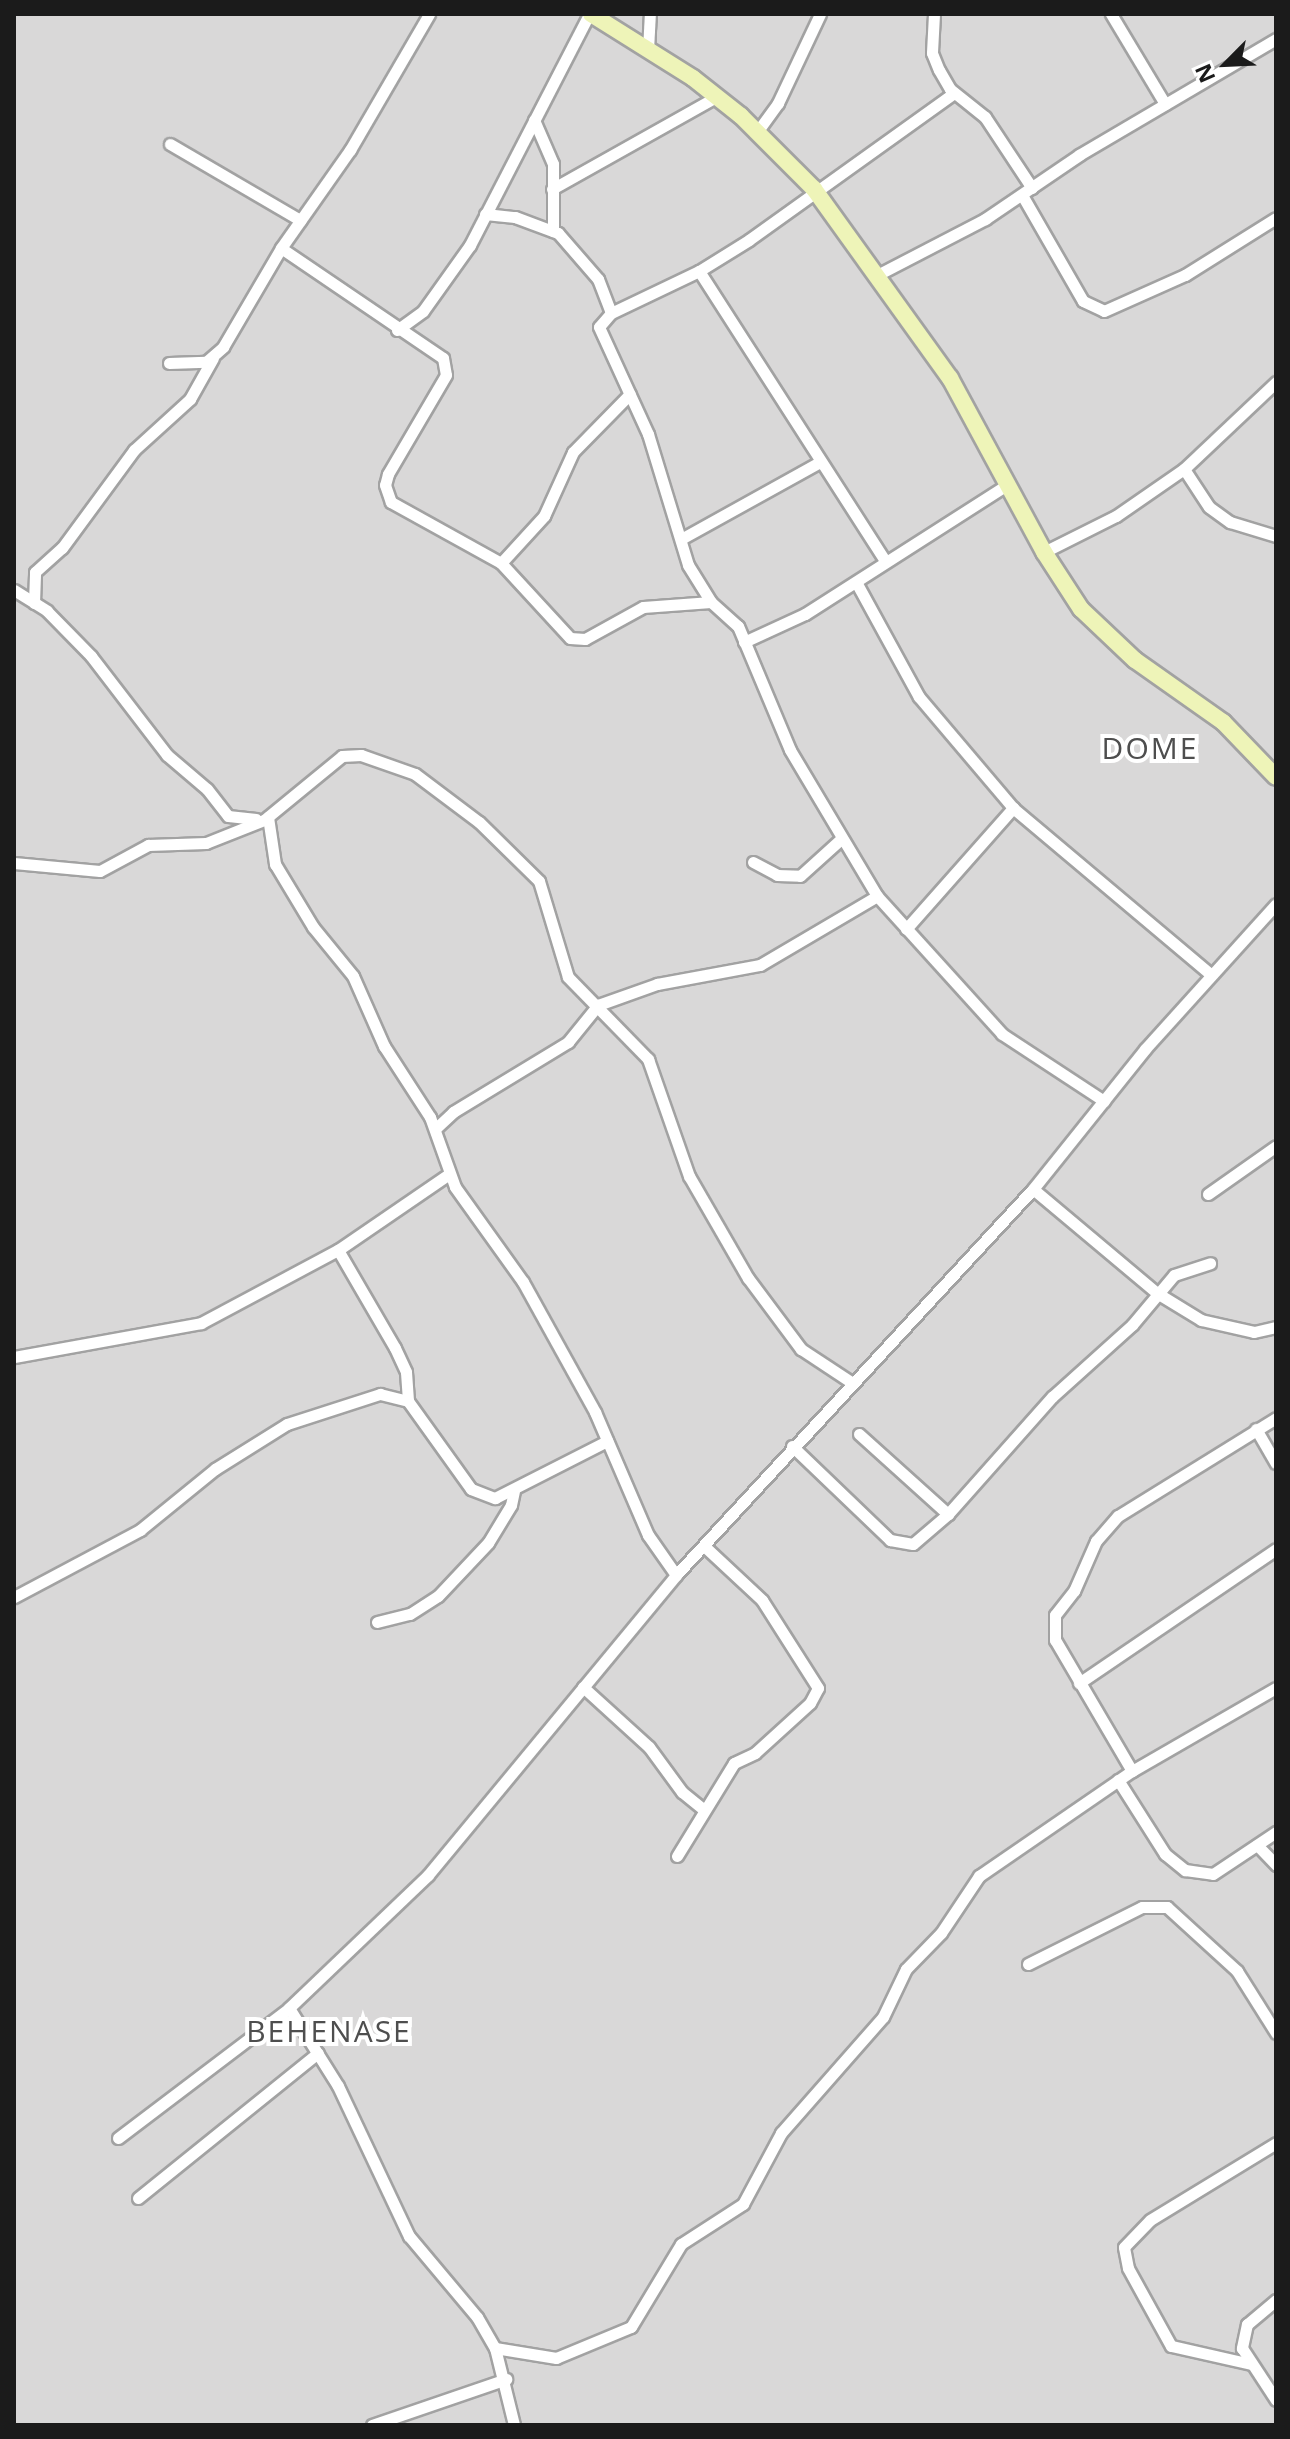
<!DOCTYPE html>
<style>
body{margin:0}
#map{position:relative;width:1290px;height:2439px;overflow:hidden;background:#ece9e2;font-family:"Open Sans",sans-serif}
div>[style]{position:absolute}
.residential>*{inset:0;background:#d9d8d8;transform-origin:0 0}
.roads{filter:drop-shadow(2px 0 #a2a2a2) drop-shadow(-2px 0 #a2a2a2) drop-shadow(0 2px #a2a2a2) drop-shadow(0 -2px #a2a2a2)}
.street>*{height:11px;margin:-5.5px;padding:0 5.5px;transform-origin:5.5px;border-radius:5.5px;background:#fff}
.secondary>*{height:16px;margin:-8px;padding:0 8px;transform-origin:8px;border-radius:8px;background:#eef4b8}
span{translate:-50% -50%;white-space:nowrap;text-align:center;line-height:1.15;-webkit-text-stroke:8px #fff;paint-order:stroke}
.quarter-label{font-size:30px;color:#4e4e4e;letter-spacing:2px}
.frame{position:absolute;inset:0;border:16px solid #1b1b1b;pointer-events:none}
.north{position:absolute;left:1186px;top:24px;width:80px;height:80px;-webkit-text-stroke:6px #fff;paint-order:stroke;rotate:246deg;font-size:22px;font-weight:700;line-height:32px;text-align:center;color:#1b1b1b}
.north::after{content:'';display:block;margin:auto;width:28px;height:36px;background:#1b1b1b;clip-path:polygon(50% 0,100% 100%,50% 72%,0 100%)}
</style>
<div id="map">
<div class="residential">
<i style="left:14px;top:14px;width:1262px;height:2411px"></i>
</div>
<div class="roads">
<div class="street">
<i style="left:934px;top:14px;width:39px;rotate:93deg"></i>
<i style="left:932px;top:53px;width:18px;rotate:68deg"></i>
<i style="left:939px;top:70px;width:22px;rotate:60deg"></i>
<i style="left:950px;top:89px;width:45px;rotate:38.7deg"></i>
<i style="left:985px;top:117px;width:85px;rotate:56.5deg"></i>
<i style="left:1111px;top:14px;width:105px;rotate:59deg"></i>
<i style="left:648px;top:50px;width:36px;rotate:-87deg"></i>
<i style="left:954px;top:93px;width:252px;rotate:144.4deg"></i>
<i style="left:749px;top:240px;width:59px;rotate:148.2deg"></i>
<i style="left:699px;top:271px;width:98px;rotate:154.5deg"></i>
<i style="left:611px;top:313px;width:18px;rotate:131deg"></i>
<i style="left:599px;top:327px;width:118px;rotate:65.4deg"></i>
<i style="left:648px;top:434px;width:137px;rotate:73deg"></i>
<i style="left:688px;top:565px;width:44px;rotate:58.1deg"></i>
<i style="left:711px;top:602px;width:36px;rotate:42deg"></i>
<i style="left:738px;top:626px;width:134px;rotate:67.2deg"></i>
<i style="left:790px;top:750px;width:170px;rotate:59.2deg"></i>
<i style="left:877px;top:896px;width:186px;rotate:47.8deg"></i>
<i style="left:1002px;top:1034px;width:122px;rotate:33.3deg"></i>
<i style="left:534px;top:120px;width:48px;rotate:66.6deg"></i>
<i style="left:553px;top:164px;width:67px;rotate:90deg"></i>
<i style="left:757px;top:132px;width:36px;rotate:-54deg"></i>
<i style="left:778px;top:103px;width:98px;rotate:-64.7deg"></i>
<i style="left:170px;top:144px;width:151px;rotate:30.3deg"></i>
<i style="left:552px;top:189px;width:188px;rotate:-29.3deg"></i>
<i style="left:1022px;top:195px;width:122px;rotate:60.1deg"></i>
<i style="left:1083px;top:301px;width:23px;rotate:25deg"></i>
<i style="left:1104px;top:311px;width:89px;rotate:-24deg"></i>
<i style="left:1185px;top:275px;width:107px;rotate:-32.1deg"></i>
<i style="left:485px;top:214px;width:30px;rotate:6deg"></i>
<i style="left:515px;top:217px;width:46px;rotate:20.4deg"></i>
<i style="left:558px;top:233px;width:61px;rotate:49deg"></i>
<i style="left:598px;top:279px;width:36px;rotate:69deg"></i>
<i style="left:281px;top:248px;width:196px;rotate:34.2deg"></i>
<i style="left:443px;top:358px;width:17px;rotate:80deg"></i>
<i style="left:446px;top:375px;width:115px;rotate:120.4deg"></i>
<i style="left:388px;top:474px;width:11px;rotate:105deg"></i>
<i style="left:385px;top:485px;width:18px;rotate:71deg"></i>
<i style="left:391px;top:502px;width:126px;rotate:29deg"></i>
<i style="left:501px;top:563px;width:102px;rotate:47.4deg"></i>
<i style="left:570px;top:638px;width:15px;rotate:4deg"></i>
<i style="left:585px;top:639px;width:66px;rotate:-28.9deg"></i>
<i style="left:643px;top:607px;width:68px;rotate:-4.2deg"></i>
<i style="left:699px;top:271px;width:345px;rotate:57.3deg"></i>
<i style="left:877px;top:275px;width:122px;rotate:-27.4deg"></i>
<i style="left:985px;top:219px;width:114px;rotate:-34.2deg"></i>
<i style="left:1079px;top:155px;width:229px;rotate:-30.5deg"></i>
<i style="left:397px;top:330px;width:32px;rotate:-36deg"></i>
<i style="left:423px;top:311px;width:81px;rotate:-54.5deg"></i>
<i style="left:470px;top:245px;width:260px;rotate:-62.7deg"></i>
<i style="left:169px;top:363px;width:37px;rotate:-2deg"></i>
<i style="left:206px;top:362px;width:23px;rotate:-41deg"></i>
<i style="left:223px;top:347px;width:115px;rotate:-59.6deg"></i>
<i style="left:281px;top:248px;width:120px;rotate:-54.9deg"></i>
<i style="left:350px;top:150px;width:157px;rotate:-59.8deg"></i>
<i style="left:1184px;top:469px;width:45px;rotate:56.7deg"></i>
<i style="left:1209px;top:507px;width:26px;rotate:36deg"></i>
<i style="left:1230px;top:522px;width:48px;rotate:16.9deg"></i>
<i style="left:681px;top:539px;width:159px;rotate:-29deg"></i>
<i style="left:1044px;top:552px;width:80px;rotate:-26.6deg"></i>
<i style="left:1116px;top:516px;width:83px;rotate:-34.7deg"></i>
<i style="left:1184px;top:469px;width:127px;rotate:-43.4deg"></i>
<i style="left:501px;top:563px;width:64px;rotate:-47.5deg"></i>
<i style="left:544px;top:516px;width:70px;rotate:-65.6deg"></i>
<i style="left:573px;top:452px;width:81px;rotate:-45.5deg"></i>
<i style="left:856px;top:582px;width:131px;rotate:61.3deg"></i>
<i style="left:919px;top:697px;width:145px;rotate:49.7deg"></i>
<i style="left:1013px;top:808px;width:259px;rotate:40.1deg"></i>
<i style="left:14px;top:590px;width:39px;rotate:32deg"></i>
<i style="left:47px;top:611px;width:63px;rotate:45.6deg"></i>
<i style="left:91px;top:656px;width:125px;rotate:52.5deg"></i>
<i style="left:167px;top:755px;width:52px;rotate:40.4deg"></i>
<i style="left:207px;top:789px;width:34px;rotate:52deg"></i>
<i style="left:228px;top:816px;width:28px;rotate:6deg"></i>
<i style="left:34px;top:603px;width:31px;rotate:-88deg"></i>
<i style="left:35px;top:572px;width:36px;rotate:-42deg"></i>
<i style="left:62px;top:548px;width:122px;rotate:-53.7deg"></i>
<i style="left:134px;top:450px;width:76px;rotate:-42.3deg"></i>
<i style="left:190px;top:399px;width:47px;rotate:-60.7deg"></i>
<i style="left:744px;top:642px;width:67px;rotate:-24.7deg"></i>
<i style="left:805px;top:614px;width:241px;rotate:-32.6deg"></i>
<i style="left:268px;top:817px;width:48px;rotate:81.5deg"></i>
<i style="left:275px;top:864px;width:74px;rotate:58.9deg"></i>
<i style="left:313px;top:927px;width:63px;rotate:50.8deg"></i>
<i style="left:353px;top:976px;width:77px;rotate:66.1deg"></i>
<i style="left:384px;top:1046px;width:85px;rotate:57.1deg"></i>
<i style="left:430px;top:1117px;width:74px;rotate:70.3deg"></i>
<i style="left:455px;top:1187px;width:117px;rotate:54.4deg"></i>
<i style="left:523px;top:1282px;width:149px;rotate:61deg"></i>
<i style="left:595px;top:1412px;width:134px;rotate:66.7deg"></i>
<i style="left:648px;top:1535px;width:49px;rotate:55deg"></i>
<i style="left:753px;top:862px;width:27px;rotate:28deg"></i>
<i style="left:777px;top:875px;width:23px;rotate:2deg"></i>
<i style="left:800px;top:876px;width:55px;rotate:-42.1deg"></i>
<i style="left:14px;top:863px;width:86px;rotate:5.3deg"></i>
<i style="left:100px;top:871px;width:55px;rotate:-28.4deg"></i>
<i style="left:148px;top:845px;width:58px;rotate:-2deg"></i>
<i style="left:206px;top:843px;width:62px;rotate:-21.6deg"></i>
<i style="left:264px;top:820px;width:101px;rotate:-39.4deg"></i>
<i style="left:342px;top:756px;width:19px;rotate:-3deg"></i>
<i style="left:361px;top:755px;width:57px;rotate:19.4deg"></i>
<i style="left:415px;top:774px;width:80px;rotate:36.9deg"></i>
<i style="left:479px;top:822px;width:84px;rotate:44.5deg"></i>
<i style="left:539px;top:881px;width:100px;rotate:73.2deg"></i>
<i style="left:568px;top:977px;width:115px;rotate:45.7deg"></i>
<i style="left:648px;top:1059px;width:124px;rotate:70.7deg"></i>
<i style="left:689px;top:1176px;width:118px;rotate:60deg"></i>
<i style="left:748px;top:1278px;width:89px;rotate:53.3deg"></i>
<i style="left:801px;top:1349px;width:60px;rotate:33.4deg"></i>
<i style="left:906px;top:929px;width:162px;rotate:-48.5deg"></i>
<i style="left:435px;top:1129px;width:25px;rotate:-43deg"></i>
<i style="left:453px;top:1112px;width:135px;rotate:-31.3deg"></i>
<i style="left:568px;top:1042px;width:48px;rotate:-51deg"></i>
<i style="left:598px;top:1005px;width:63px;rotate:-19.6deg"></i>
<i style="left:657px;top:984px;width:105px;rotate:-10.5deg"></i>
<i style="left:760px;top:965px;width:136px;rotate:-30.5deg"></i>
<i style="left:1033px;top:1189px;width:162px;rotate:40deg"></i>
<i style="left:1157px;top:1293px;width:52px;rotate:31.5deg"></i>
<i style="left:1201px;top:1320px;width:54px;rotate:12.8deg"></i>
<i style="left:1254px;top:1332px;width:23px;rotate:-13deg"></i>
<i style="left:1208px;top:1194px;width:83px;rotate:-35.2deg"></i>
<i style="left:338px;top:1250px;width:113px;rotate:59.8deg"></i>
<i style="left:395px;top:1348px;width:26px;rotate:65deg"></i>
<i style="left:406px;top:1372px;width:29px;rotate:86deg"></i>
<i style="left:14px;top:1357px;width:190px;rotate:-10.3deg"></i>
<i style="left:201px;top:1323px;width:155px;rotate:-28.1deg"></i>
<i style="left:338px;top:1250px;width:135px;rotate:-34.4deg"></i>
<i style="left:1256px;top:1429px;width:39px;rotate:60deg"></i>
<i style="left:859px;top:1434px;width:120px;rotate:42deg"></i>
<i style="left:792px;top:1446px;width:136px;rotate:43.8deg"></i>
<i style="left:890px;top:1540px;width:23px;rotate:10deg"></i>
<i style="left:913px;top:1544px;width:46px;rotate:-40.6deg"></i>
<i style="left:948px;top:1514px;width:157px;rotate:-48.4deg"></i>
<i style="left:1052px;top:1397px;width:108px;rotate:-42deg"></i>
<i style="left:1132px;top:1325px;width:65px;rotate:-50deg"></i>
<i style="left:1174px;top:1275px;width:38px;rotate:-18deg"></i>
<i style="left:14px;top:1597px;width:143px;rotate:-28deg"></i>
<i style="left:140px;top:1530px;width:97px;rotate:-39.1deg"></i>
<i style="left:215px;top:1469px;width:85px;rotate:-32deg"></i>
<i style="left:287px;top:1424px;width:98px;rotate:-17.9deg"></i>
<i style="left:380px;top:1394px;width:29px;rotate:14deg"></i>
<i style="left:408px;top:1401px;width:108px;rotate:54.4deg"></i>
<i style="left:471px;top:1489px;width:26px;rotate:21deg"></i>
<i style="left:495px;top:1498px;width:126px;rotate:-27deg"></i>
<i style="left:377px;top:1622px;width:34px;rotate:-14deg"></i>
<i style="left:410px;top:1614px;width:33px;rotate:-33deg"></i>
<i style="left:438px;top:1596px;width:73px;rotate:-46.7deg"></i>
<i style="left:488px;top:1543px;width:44px;rotate:-58.8deg"></i>
<i style="left:511px;top:1505px;width:14px;rotate:-78deg"></i>
<i style="left:1079px;top:1683px;width:238px;rotate:-34.2deg"></i>
<i style="left:583px;top:1687px;width:89px;rotate:42.3deg"></i>
<i style="left:649px;top:1747px;width:56px;rotate:53.7deg"></i>
<i style="left:682px;top:1792px;width:27px;rotate:39deg"></i>
<i style="left:1132px;top:1771px;width:152px;rotate:-120.4deg"></i>
<i style="left:1055px;top:1640px;width:25px;rotate:-90deg"></i>
<i style="left:1055px;top:1615px;width:31px;rotate:-52deg"></i>
<i style="left:1074px;top:1591px;width:55px;rotate:-66.3deg"></i>
<i style="left:1096px;top:1541px;width:33px;rotate:-49deg"></i>
<i style="left:1118px;top:1516px;width:186px;rotate:-31.8deg"></i>
<i style="left:1118px;top:1780px;width:88px;rotate:57.6deg"></i>
<i style="left:1165px;top:1854px;width:26px;rotate:39deg"></i>
<i style="left:1185px;top:1870px;width:28px;rotate:8deg"></i>
<i style="left:1213px;top:1874px;width:76px;rotate:-33.7deg"></i>
<i style="left:1257px;top:1845px;width:28px;rotate:46deg"></i>
<i style="left:677px;top:1856px;width:109px;rotate:-58.5deg"></i>
<i style="left:734px;top:1763px;width:23px;rotate:-25deg"></i>
<i style="left:755px;top:1753px;width:74px;rotate:-42.3deg"></i>
<i style="left:810px;top:1703px;width:17px;rotate:-62deg"></i>
<i style="left:818px;top:1688px;width:104px;rotate:-122.5deg"></i>
<i style="left:762px;top:1600px;width:79px;rotate:-137deg"></i>
<i style="left:1028px;top:1964px;width:127px;rotate:-26.6deg"></i>
<i style="left:1142px;top:1907px;width:25px"></i>
<i style="left:1167px;top:1907px;width:95px;rotate:42.4deg"></i>
<i style="left:1237px;top:1971px;width:73px;rotate:57.8deg"></i>
<i style="left:289px;top:2008px;width:92px;rotate:57.9deg"></i>
<i style="left:338px;top:2086px;width:166px;rotate:64.7deg"></i>
<i style="left:409px;top:2236px;width:106px;rotate:50deg"></i>
<i style="left:477px;top:2317px;width:36px;rotate:60deg"></i>
<i style="left:495px;top:2348px;width:79px;rotate:76.1deg"></i>
<i style="left:118px;top:2138px;width:215px;rotate:-37.2deg"></i>
<i style="left:289px;top:2008px;width:192px;rotate:-43.7deg"></i>
<i style="left:428px;top:1875px;width:389px;rotate:-50.4deg"></i>
<i style="left:676px;top:1575px;width:526px;rotate:-47.24deg"></i>
<i style="left:1033px;top:1189px;width:179px;rotate:-51.3deg"></i>
<i style="left:1145px;top:1049px;width:195px;rotate:-47.9deg"></i>
<i style="left:138px;top:2198px;width:231px;rotate:-38.9deg"></i>
<i style="left:1276px;top:2300px;width:38px;rotate:140deg"></i>
<i style="left:1247px;top:2324px;width:25px;rotate:102deg"></i>
<i style="left:1242px;top:2348px;width:62px;rotate:56.8deg"></i>
<i style="left:495px;top:2348px;width:62px;rotate:9.3deg"></i>
<i style="left:556px;top:2358px;width:81px;rotate:-22.5deg"></i>
<i style="left:631px;top:2327px;width:97px;rotate:-58.9deg"></i>
<i style="left:681px;top:2244px;width:74px;rotate:-32.8deg"></i>
<i style="left:743px;top:2204px;width:81px;rotate:-61.8deg"></i>
<i style="left:781px;top:2133px;width:154px;rotate:-48.7deg"></i>
<i style="left:883px;top:2017px;width:53px;rotate:-64.4deg"></i>
<i style="left:906px;top:1969px;width:50px;rotate:-45.8deg"></i>
<i style="left:941px;top:1933px;width:69px;rotate:-56.3deg"></i>
<i style="left:979px;top:1876px;width:186px;rotate:-34.5deg"></i>
<i style="left:1132px;top:1771px;width:166px;rotate:-30deg"></i>
<i style="left:1251px;top:2364px;width:82px;rotate:-167.3deg"></i>
<i style="left:1171px;top:2346px;width:89px;rotate:-118.9deg"></i>
<i style="left:1128px;top:2268px;width:21px;rotate:-101deg"></i>
<i style="left:1124px;top:2247px;width:37px;rotate:-46deg"></i>
<i style="left:1150px;top:2220px;width:148px;rotate:-31.4deg"></i>
<i style="left:372px;top:2425px;width:142px;rotate:-18.9deg"></i>
</div>
<div class="secondary">
<i style="left:591px;top:14px;width:120px;rotate:32.1deg"></i>
<i style="left:693px;top:78px;width:61px;rotate:38.4deg"></i>
<i style="left:741px;top:116px;width:103px;rotate:45deg"></i>
<i style="left:814px;top:189px;width:233px;rotate:54.3deg"></i>
<i style="left:950px;top:378px;width:198px;rotate:61.6deg"></i>
<i style="left:1044px;top:552px;width:68px;rotate:57deg"></i>
<i style="left:1081px;top:609px;width:74px;rotate:43.4deg"></i>
<i style="left:1135px;top:660px;width:108px;rotate:35.2deg"></i>
<i style="left:1223px;top:722px;width:76px;rotate:46.1deg"></i>
</div>
</div>
<div class="quarter-label">
<span style="left:1150px;top:748px">DOME</span>
<span style="left:329px;top:2031px">BEHENASE</span>
</div>
<div class="frame"></div>
<div class="north">N</div>
</div>
